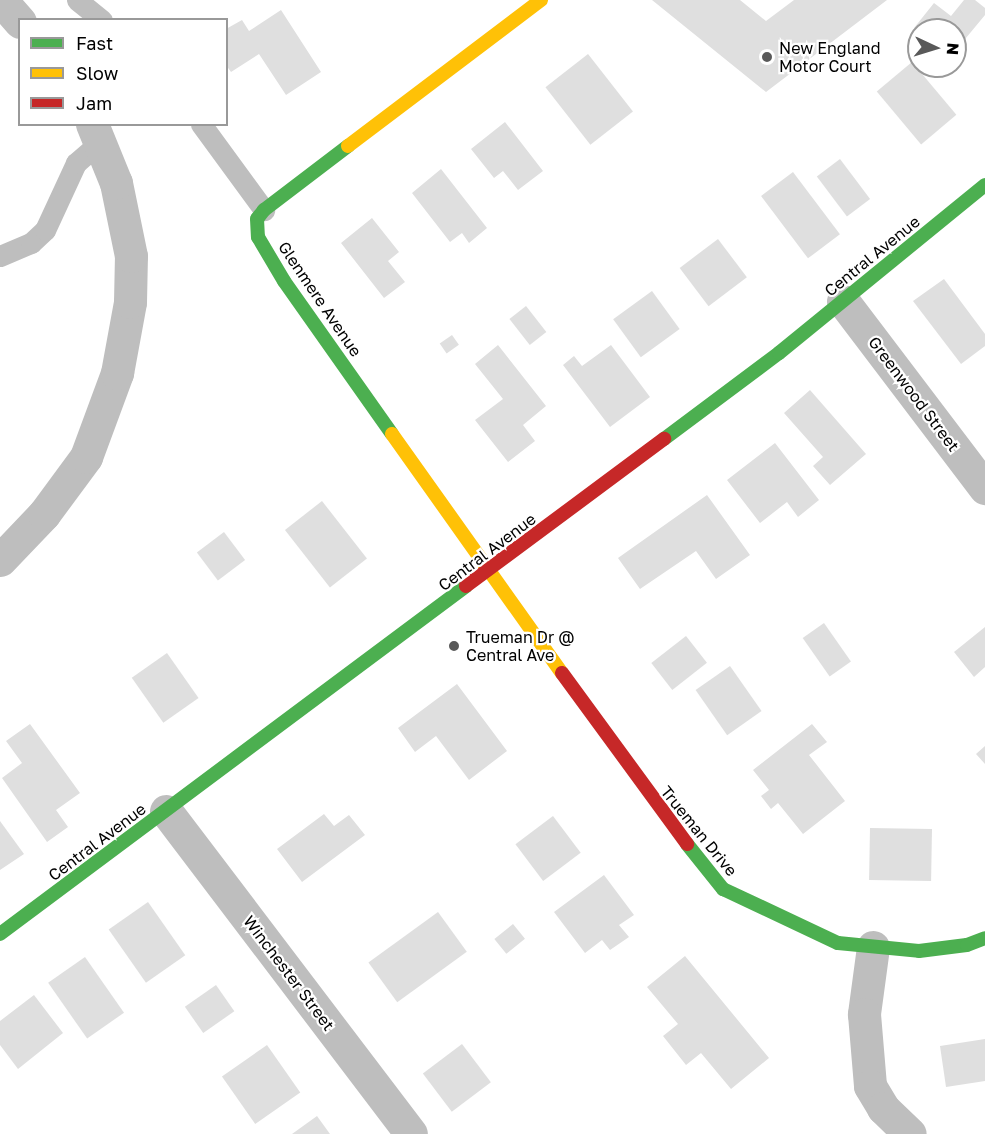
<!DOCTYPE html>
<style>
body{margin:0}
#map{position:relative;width:985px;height:1134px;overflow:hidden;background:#fff;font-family:"Golos Text",sans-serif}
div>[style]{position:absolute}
.building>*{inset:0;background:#dfdfdf;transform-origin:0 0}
.lane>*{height:21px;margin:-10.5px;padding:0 10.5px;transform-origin:10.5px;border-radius:10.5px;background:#bebebe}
.street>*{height:33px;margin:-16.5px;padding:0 16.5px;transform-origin:16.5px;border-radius:16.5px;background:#bebebe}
.fast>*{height:14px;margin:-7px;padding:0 7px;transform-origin:7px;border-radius:7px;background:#4caf50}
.slow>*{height:14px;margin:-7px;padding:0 7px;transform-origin:7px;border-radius:7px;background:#ffc107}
.jam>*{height:14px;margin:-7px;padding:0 7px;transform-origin:7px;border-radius:7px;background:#c62828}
.dots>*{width:16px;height:16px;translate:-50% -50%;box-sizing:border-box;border:3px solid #fff;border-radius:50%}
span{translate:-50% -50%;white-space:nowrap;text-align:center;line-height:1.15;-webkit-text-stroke:4.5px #fff;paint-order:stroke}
.poi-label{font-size:16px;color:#000}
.left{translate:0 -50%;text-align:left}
.street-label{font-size:16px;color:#000}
.legend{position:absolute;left:18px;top:18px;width:210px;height:108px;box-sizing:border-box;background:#fff;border:2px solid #999;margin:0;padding:8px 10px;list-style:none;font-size:18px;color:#000}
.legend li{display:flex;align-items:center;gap:12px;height:30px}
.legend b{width:30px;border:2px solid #999}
.north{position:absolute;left:907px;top:18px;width:60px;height:60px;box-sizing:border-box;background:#fff;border:2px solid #999;border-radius:50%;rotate:94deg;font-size:16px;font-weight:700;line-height:24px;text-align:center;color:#000}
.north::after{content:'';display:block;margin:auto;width:21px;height:27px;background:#595959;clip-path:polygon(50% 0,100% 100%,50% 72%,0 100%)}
</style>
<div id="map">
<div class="building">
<i style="clip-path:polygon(652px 0,740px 0,766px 21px,794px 0,887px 0,766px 92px)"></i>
<i style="clip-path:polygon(964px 0,975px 0,985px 8px,985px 15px,961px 44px,955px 39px,955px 30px,919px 32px,914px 28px,934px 3px,951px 16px)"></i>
<i style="clip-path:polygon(281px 10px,321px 72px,286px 95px,259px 54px,231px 72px,226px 65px,226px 29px,242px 20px,249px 31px)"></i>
<i style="left:588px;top:54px;width:73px;height:54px;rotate:52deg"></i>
<i style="left:912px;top:62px;width:69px;height:46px;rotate:50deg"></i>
<i style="clip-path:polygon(505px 122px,543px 171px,518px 190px,503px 171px,494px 178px,471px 149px)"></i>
<i style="left:840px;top:159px;width:50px;height:29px;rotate:53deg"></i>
<i style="clip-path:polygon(441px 169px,487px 228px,469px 243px,462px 233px,450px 242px,412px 193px)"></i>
<i style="left:793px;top:172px;width:78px;height:40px;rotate:53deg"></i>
<i style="clip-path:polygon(372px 218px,399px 252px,388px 261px,405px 282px,384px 298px,341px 243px)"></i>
<i style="left:718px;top:239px;width:48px;height:48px;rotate:53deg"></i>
<i style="clip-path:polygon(944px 279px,985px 334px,985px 346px,961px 364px,913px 301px)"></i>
<i style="left:652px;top:291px;width:47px;height:48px;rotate:54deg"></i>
<i style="left:526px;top:306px;width:33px;height:21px;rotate:52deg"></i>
<i style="left:452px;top:335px;width:12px;height:15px;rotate:55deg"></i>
<i style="clip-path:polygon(498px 345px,546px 406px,523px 425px,535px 441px,508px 462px,475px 420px,503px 399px,475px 364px)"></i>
<i style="clip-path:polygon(611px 345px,650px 397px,610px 427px,563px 365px,574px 356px,582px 366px)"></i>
<i style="clip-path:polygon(810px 390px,866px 454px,830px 485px,813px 466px,823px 457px,784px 413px)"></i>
<i style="clip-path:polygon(775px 443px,819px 500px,798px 517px,787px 502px,760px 523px,727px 480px)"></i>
<i style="clip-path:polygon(707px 495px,750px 555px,716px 579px,696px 551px,640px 589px,618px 558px)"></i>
<i style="left:322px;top:501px;width:73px;height:47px;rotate:52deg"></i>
<i style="left:224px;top:532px;width:35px;height:34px;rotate:53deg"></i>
<i style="left:824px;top:623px;width:47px;height:26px;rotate:55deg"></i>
<i style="clip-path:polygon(985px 627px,985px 667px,974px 677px,954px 652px)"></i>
<i style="left:686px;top:636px;width:34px;height:44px;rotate:52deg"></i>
<i style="left:167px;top:653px;width:55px;height:43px;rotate:55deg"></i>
<i style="left:730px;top:666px;width:55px;height:42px;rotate:55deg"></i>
<i style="clip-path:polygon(457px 684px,507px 751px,469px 780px,436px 736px,415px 752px,398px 728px)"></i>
<i style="clip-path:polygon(30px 724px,80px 793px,56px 810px,68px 827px,47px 842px,2px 778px,22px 763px,6px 741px)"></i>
<i style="clip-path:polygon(812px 724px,827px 742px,809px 755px,845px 801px,803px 834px,778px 803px,771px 809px,761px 796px,769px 790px,753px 770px)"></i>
<i style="clip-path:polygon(985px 746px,985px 764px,976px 754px)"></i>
<i style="clip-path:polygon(324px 814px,334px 826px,349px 815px,365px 835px,302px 882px,277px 849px)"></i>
<i style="left:553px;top:816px;width:46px;height:47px;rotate:53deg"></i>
<i style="clip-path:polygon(0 821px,24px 854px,0 870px)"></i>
<i style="left:870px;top:828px;width:62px;height:52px;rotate:1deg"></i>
<i style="clip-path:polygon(604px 875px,634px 915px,619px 925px,629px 937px,610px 950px,602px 940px,585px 953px,554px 912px)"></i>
<i style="left:148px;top:902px;width:65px;height:48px;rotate:55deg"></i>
<i style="left:438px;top:912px;width:49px;height:86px;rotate:54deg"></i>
<i style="left:513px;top:924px;width:19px;height:24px;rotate:51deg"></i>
<i style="clip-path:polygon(685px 956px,769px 1058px,731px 1089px,701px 1053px,686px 1065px,663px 1036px,678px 1024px,647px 987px)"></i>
<i style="left:85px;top:957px;width:68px;height:45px;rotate:55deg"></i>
<i style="left:216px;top:985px;width:32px;height:38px;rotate:55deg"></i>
<i style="clip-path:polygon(34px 995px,63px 1033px,18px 1069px,0 1045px,0 1021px)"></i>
<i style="clip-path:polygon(985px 1039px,985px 1081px,946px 1087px,940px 1046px)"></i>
<i style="left:462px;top:1044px;width:48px;height:49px;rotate:53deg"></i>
<i style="left:267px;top:1045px;width:58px;height:55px;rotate:55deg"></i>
<i style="clip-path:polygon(317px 1116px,330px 1134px,292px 1134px)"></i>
</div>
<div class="lane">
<i style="left:77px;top:0;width:32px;rotate:39deg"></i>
<i style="left:201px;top:124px;width:107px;rotate:53.8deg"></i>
<i style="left:0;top:256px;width:34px;rotate:-23deg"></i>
<i style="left:31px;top:243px;width:19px;rotate:-43deg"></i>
<i style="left:45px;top:230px;width:74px;rotate:-65.2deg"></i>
<i style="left:76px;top:163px;width:33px;rotate:-41deg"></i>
</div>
<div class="street">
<i style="left:1px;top:0;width:29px;rotate:49deg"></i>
<i style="left:843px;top:301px;width:235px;rotate:52.8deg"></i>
<i style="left:0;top:560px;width:64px;rotate:-46.3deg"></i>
<i style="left:44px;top:514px;width:71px;rotate:-53.6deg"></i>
<i style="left:86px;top:457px;width:90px;rotate:-69.7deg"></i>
<i style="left:117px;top:373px;width:72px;rotate:-79.6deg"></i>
<i style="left:130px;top:302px;width:46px;rotate:-88.8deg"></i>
<i style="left:131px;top:256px;width:75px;rotate:-101.6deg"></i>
<i style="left:116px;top:183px;width:64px;rotate:-112.1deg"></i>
<i style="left:166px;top:811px;width:405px;rotate:52.8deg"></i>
<i style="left:873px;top:947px;width:68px;rotate:97.7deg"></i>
<i style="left:864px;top:1014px;width:72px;rotate:85.2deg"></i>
<i style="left:870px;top:1086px;width:26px;rotate:59deg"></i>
<i style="left:883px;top:1108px;width:37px;rotate:44deg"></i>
</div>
<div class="fast">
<i style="left:348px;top:146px;width:106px;rotate:142.7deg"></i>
<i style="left:264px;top:210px;width:11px;rotate:128deg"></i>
<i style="left:257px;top:219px;width:18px;rotate:87deg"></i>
<i style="left:258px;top:237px;width:51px;rotate:59.4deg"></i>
<i style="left:284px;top:281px;width:187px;rotate:54.8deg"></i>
<i style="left:664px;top:439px;width:144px;rotate:-36.8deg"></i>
<i style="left:779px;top:353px;width:266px;rotate:-39.2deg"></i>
<i style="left:687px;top:844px;width:58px;rotate:51.3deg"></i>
<i style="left:723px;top:889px;width:127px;rotate:25.2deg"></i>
<i style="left:838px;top:943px;width:81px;rotate:5.6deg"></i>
<i style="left:919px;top:951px;width:48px;rotate:-7.1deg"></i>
<i style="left:967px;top:945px;width:19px;rotate:-21deg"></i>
<i style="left:0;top:934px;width:582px;rotate:-36.75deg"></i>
</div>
<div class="slow">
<i style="left:348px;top:146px;width:242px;rotate:-37.1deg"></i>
<i style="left:392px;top:434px;width:293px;rotate:54.6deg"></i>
</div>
<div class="jam">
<i style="left:466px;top:586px;width:247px;rotate:-36.6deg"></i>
<i style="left:562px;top:673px;width:212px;rotate:53.8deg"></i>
</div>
<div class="dots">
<i style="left:767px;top:57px;background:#595959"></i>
<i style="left:454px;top:646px;background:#595959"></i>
</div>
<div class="poi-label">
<span class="left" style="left:779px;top:57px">New England<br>Motor Court</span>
<span class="left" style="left:466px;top:646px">Trueman Dr @<br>Central Ave</span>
</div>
<div class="street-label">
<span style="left:872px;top:256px;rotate:-39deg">Central Avenue</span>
<span style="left:320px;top:299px;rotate:56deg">Glenmere Avenue</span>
<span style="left:914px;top:394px;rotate:53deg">Greenwood Street</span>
<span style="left:487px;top:552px;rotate:-37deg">Central Avenue</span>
<span style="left:699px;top:831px;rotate:51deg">Trueman Drive</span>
<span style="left:97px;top:842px;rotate:-37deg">Central Avenue</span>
<span style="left:289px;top:973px;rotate:53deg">Winchester Street</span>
</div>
<ul class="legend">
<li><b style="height:8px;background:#4caf50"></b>Fast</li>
<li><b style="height:8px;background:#ffc107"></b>Slow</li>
<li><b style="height:8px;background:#c62828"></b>Jam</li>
</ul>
<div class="north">N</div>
</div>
